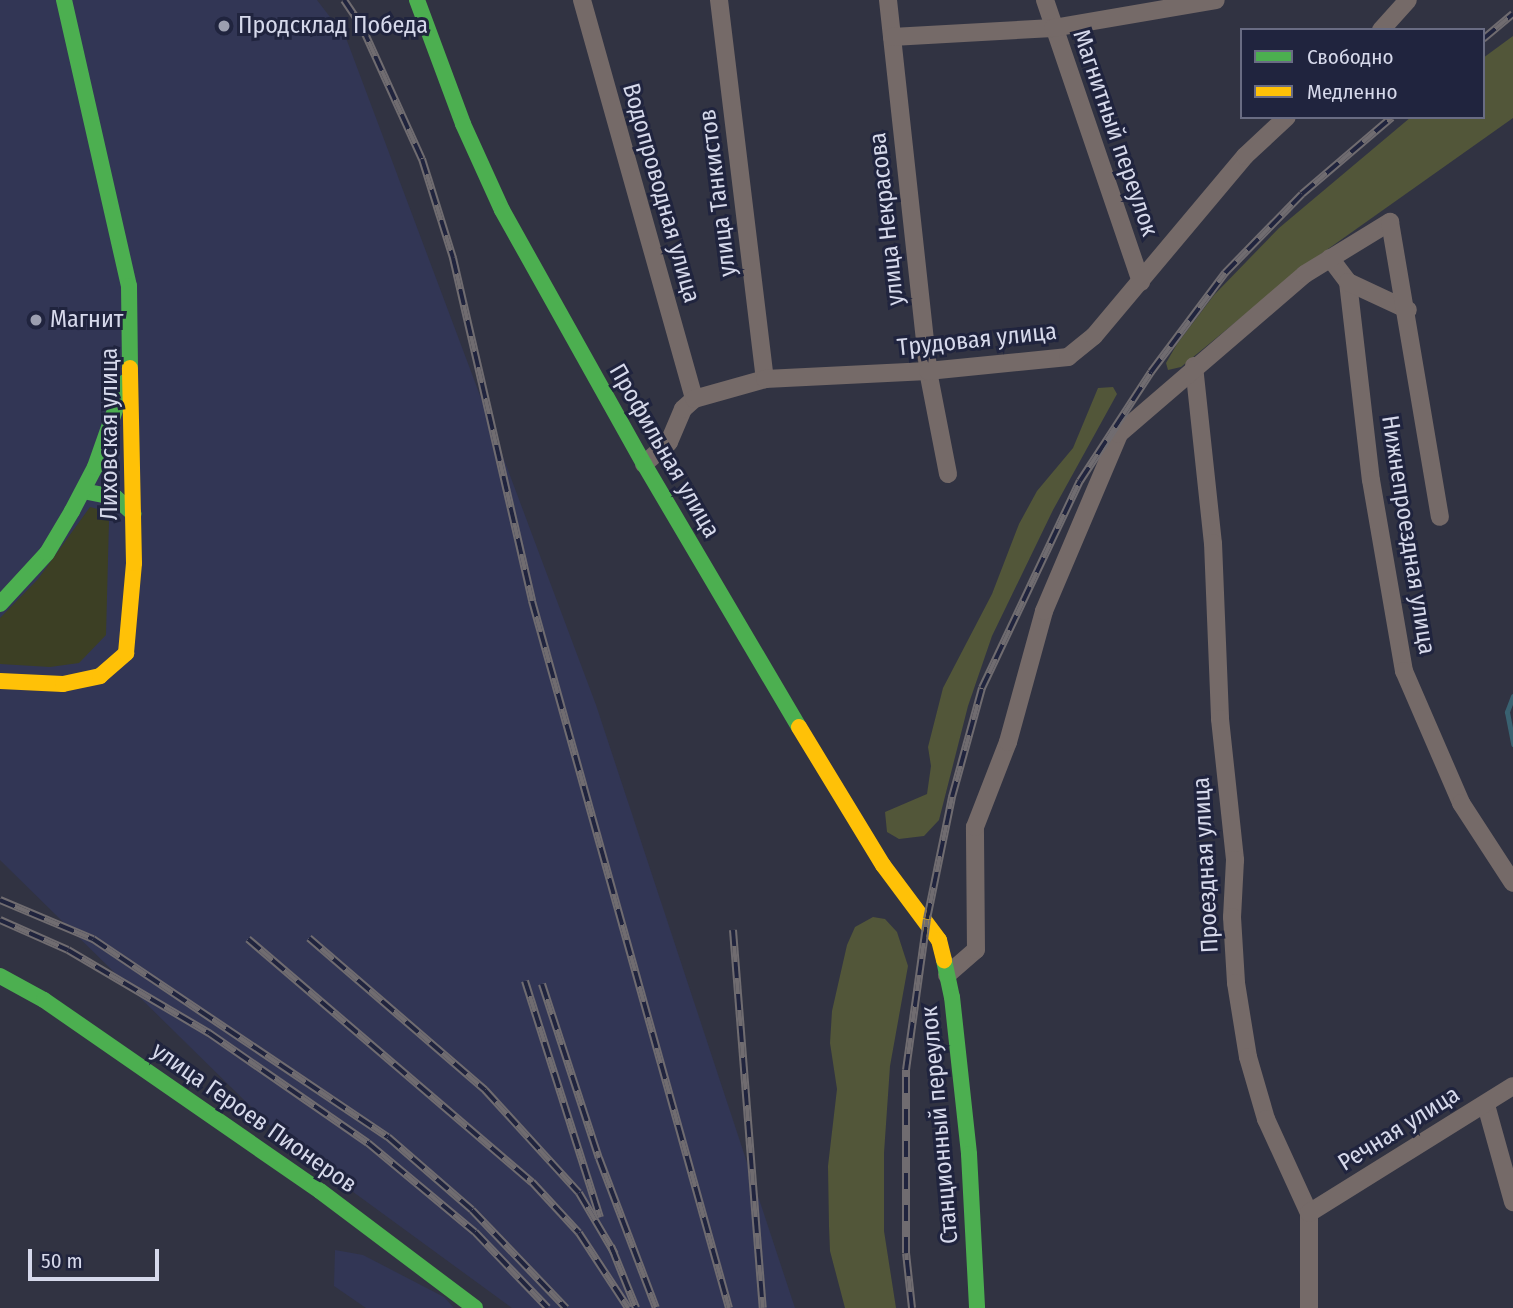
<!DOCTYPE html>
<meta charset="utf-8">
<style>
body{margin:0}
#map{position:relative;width:1513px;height:1308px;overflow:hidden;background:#313342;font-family:"Fira Sans Condensed",sans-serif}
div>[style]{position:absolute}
.built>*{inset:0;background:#323655}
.green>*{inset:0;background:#3c3f24}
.forest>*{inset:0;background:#525639}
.stream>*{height:5px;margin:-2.5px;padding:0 2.5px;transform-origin:2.5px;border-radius:2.5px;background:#396170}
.street>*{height:18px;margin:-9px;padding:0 9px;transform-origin:9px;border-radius:9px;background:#756a68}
.fast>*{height:16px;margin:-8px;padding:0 8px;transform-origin:8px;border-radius:8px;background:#4caf50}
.slow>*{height:16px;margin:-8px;padding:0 8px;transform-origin:8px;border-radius:8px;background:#ffc107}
.rail>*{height:8px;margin-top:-4px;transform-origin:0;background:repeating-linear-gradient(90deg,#20243e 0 16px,#706c70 0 32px);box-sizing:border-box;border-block:2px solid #706c70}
.dots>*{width:19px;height:19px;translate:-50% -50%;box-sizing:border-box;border:4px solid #20243e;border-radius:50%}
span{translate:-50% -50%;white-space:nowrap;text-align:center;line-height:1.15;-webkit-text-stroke:6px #20243e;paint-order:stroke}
.poi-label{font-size:24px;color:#d6d9eb}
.left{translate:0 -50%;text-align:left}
.street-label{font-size:24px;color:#d6d9eb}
.legend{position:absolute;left:1240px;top:28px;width:245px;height:91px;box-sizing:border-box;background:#20243e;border:2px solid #696c83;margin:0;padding:9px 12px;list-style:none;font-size:21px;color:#d6d9eb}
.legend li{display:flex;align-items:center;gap:14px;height:35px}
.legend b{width:35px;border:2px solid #696c83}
.scale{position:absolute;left:28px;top:1249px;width:131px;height:32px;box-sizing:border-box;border:4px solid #d6d9eb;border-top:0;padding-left:9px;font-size:21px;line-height:24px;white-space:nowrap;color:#d6d9eb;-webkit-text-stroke:5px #20243e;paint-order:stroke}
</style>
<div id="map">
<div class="built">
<i style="clip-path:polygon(0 0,317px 0,346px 38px,596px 705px,795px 1308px,512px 1308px,293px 1148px,0 860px)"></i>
<i style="clip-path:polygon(335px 1250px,363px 1255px,444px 1297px,454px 1308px,366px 1308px,334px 1286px)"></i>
</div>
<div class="green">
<i style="clip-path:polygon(90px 507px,101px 510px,109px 521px,106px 635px,79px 663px,50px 667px,0 664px,0 618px,38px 579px)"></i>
</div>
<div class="forest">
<i style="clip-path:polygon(1513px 36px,1513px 118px,1304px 266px,1181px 367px,1168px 370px,1166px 363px,1177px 344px,1214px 295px,1279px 228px,1411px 117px,1483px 117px,1483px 58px)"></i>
<i style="clip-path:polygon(1113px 387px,1117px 394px,1053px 510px,992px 636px,968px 706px,939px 820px,924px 836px,899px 839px,887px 832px,885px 812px,927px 794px,931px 766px,928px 747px,943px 688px,992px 594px,1019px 524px,1037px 491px,1073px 448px,1098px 388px)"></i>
<i style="clip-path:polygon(873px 917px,885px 919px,897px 932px,908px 966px,890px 1066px,884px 1153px,884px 1231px,896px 1308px,845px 1308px,830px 1251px,829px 1226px,828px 1166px,837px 1089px,830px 1043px,832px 1011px,847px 945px,855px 927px)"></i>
</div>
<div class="stream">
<i style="left:1513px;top:696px;width:17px;rotate:111deg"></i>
<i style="left:1507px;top:712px;width:33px;rotate:79deg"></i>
</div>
<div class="street">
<i style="left:582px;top:0;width:414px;rotate:74.3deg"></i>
<i style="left:719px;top:0;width:382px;rotate:83.1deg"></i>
<i style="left:888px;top:0;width:373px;rotate:83.8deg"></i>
<i style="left:928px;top:371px;width:105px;rotate:79deg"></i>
<i style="left:1045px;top:0;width:298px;rotate:71.2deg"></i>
<i style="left:1381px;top:30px;width:40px;rotate:-48deg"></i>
<i style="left:892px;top:37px;width:161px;rotate:-3.2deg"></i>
<i style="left:1053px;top:28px;width:165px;rotate:-9.7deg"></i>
<i style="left:1330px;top:258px;width:30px;rotate:53deg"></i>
<i style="left:1348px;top:282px;width:199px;rotate:83.4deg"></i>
<i style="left:1371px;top:480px;width:194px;rotate:80.2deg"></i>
<i style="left:1404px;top:671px;width:144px;rotate:66.6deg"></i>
<i style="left:1461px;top:803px;width:95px;rotate:57deg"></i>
<i style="left:1348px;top:282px;width:66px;rotate:25deg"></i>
<i style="left:1194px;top:366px;width:178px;rotate:83.9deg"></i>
<i style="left:1213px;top:543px;width:176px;rotate:87.7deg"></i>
<i style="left:1220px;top:719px;width:142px;rotate:83.9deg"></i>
<i style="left:1235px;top:860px;width:57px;rotate:93deg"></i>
<i style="left:1232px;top:917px;width:66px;rotate:86.5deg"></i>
<i style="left:1236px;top:983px;width:75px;rotate:80.8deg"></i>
<i style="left:1248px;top:1057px;width:65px;rotate:73.8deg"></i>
<i style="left:1266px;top:1119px;width:103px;rotate:65.4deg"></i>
<i style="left:1309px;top:1213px;width:95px;rotate:90deg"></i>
<i style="left:644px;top:464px;width:33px;rotate:-41deg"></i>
<i style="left:669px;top:442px;width:36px;rotate:-67deg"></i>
<i style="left:683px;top:409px;width:15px;rotate:-42deg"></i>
<i style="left:694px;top:399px;width:74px;rotate:-15.7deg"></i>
<i style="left:765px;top:379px;width:163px;rotate:-2.8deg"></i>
<i style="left:928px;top:371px;width:141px;rotate:-5.7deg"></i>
<i style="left:1068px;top:357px;width:33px;rotate:-39deg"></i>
<i style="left:1094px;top:336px;width:235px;rotate:-50deg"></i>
<i style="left:1245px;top:156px;width:57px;rotate:-42.9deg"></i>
<i style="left:947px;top:975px;width:38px;rotate:-41deg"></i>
<i style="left:976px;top:950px;width:123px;rotate:-90.5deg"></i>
<i style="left:975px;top:827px;width:91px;rotate:-68.8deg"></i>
<i style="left:1008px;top:742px;width:136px;rotate:-74.6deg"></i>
<i style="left:1044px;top:611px;width:192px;rotate:-67deg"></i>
<i style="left:1119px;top:434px;width:245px;rotate:-40.7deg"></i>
<i style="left:1305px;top:274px;width:100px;rotate:-31.5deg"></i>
<i style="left:1390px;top:222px;width:299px;rotate:80.4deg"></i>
<i style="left:1486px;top:1105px;width:101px;rotate:74.4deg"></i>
<i style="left:1309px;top:1213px;width:240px;rotate:-31.9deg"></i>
</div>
<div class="fast">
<i style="left:64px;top:0;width:293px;rotate:77.2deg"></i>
<i style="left:129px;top:286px;width:82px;rotate:89.3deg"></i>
<i style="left:417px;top:0;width:132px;rotate:69.6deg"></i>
<i style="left:463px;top:124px;width:94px;rotate:65.6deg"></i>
<i style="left:502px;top:210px;width:291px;rotate:60.8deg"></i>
<i style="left:644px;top:464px;width:305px;rotate:59.5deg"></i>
<i style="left:83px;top:491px;width:33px;rotate:11deg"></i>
<i style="left:115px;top:497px;width:25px;rotate:42deg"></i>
<i style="left:0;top:604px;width:69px;rotate:-47.3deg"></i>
<i style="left:47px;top:553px;width:49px;rotate:-59.2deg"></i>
<i style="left:72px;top:511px;width:50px;rotate:-62.4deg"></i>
<i style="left:95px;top:467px;width:90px;rotate:-70.6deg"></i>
<i style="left:944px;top:960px;width:38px;rotate:78deg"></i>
<i style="left:952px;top:997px;width:158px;rotate:83.8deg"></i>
<i style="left:969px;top:1154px;width:154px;rotate:87deg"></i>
<i style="left:0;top:976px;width:50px;rotate:28.6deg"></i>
<i style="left:44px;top:1000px;width:336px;rotate:34.7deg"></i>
<i style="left:320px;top:1191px;width:194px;rotate:37deg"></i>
</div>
<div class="slow">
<i style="left:0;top:681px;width:63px;rotate:2.7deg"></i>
<i style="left:63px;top:684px;width:38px;rotate:-12deg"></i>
<i style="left:100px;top:676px;width:35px;rotate:-41deg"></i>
<i style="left:126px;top:653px;width:90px;rotate:-84.9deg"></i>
<i style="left:134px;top:563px;width:195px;rotate:-91.2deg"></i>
<i style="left:799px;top:727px;width:162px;rotate:58.7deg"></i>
<i style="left:883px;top:865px;width:94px;rotate:53.3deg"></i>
<i style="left:939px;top:940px;width:21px;rotate:76deg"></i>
</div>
<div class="rail">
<i style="left:344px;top:0;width:32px;rotate:56deg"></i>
<i style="left:362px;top:27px;width:145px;rotate:65.6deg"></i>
<i style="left:422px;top:159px;width:104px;rotate:72.6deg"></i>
<i style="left:453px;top:258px;width:352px;rotate:77deg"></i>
<i style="left:532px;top:601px;width:734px;rotate:74.43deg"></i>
<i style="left:1483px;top:39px;width:39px;rotate:-40deg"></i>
<i style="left:0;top:900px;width:101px;rotate:22.8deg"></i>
<i style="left:93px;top:939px;width:355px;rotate:33.9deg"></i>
<i style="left:388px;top:1137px;width:111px;rotate:41deg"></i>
<i style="left:472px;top:1210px;width:136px;rotate:46.2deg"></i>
<i style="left:0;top:920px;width:74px;rotate:23.8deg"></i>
<i style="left:68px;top:950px;width:164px;rotate:30.5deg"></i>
<i style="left:209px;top:1033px;width:193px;rotate:34.7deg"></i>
<i style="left:368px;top:1143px;width:139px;rotate:39.8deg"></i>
<i style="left:475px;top:1232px;width:105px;rotate:46.2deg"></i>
<i style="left:733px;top:930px;width:379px;rotate:85.5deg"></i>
<i style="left:309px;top:938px;width:233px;rotate:40.8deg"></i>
<i style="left:485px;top:1090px;width:139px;rotate:47.6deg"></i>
<i style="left:579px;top:1193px;width:71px;rotate:59.5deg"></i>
<i style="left:248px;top:939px;width:374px;rotate:40.6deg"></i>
<i style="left:532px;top:1182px;width:69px;rotate:47.3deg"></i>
<i style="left:579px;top:1233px;width:90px;rotate:56.8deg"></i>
<i style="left:525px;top:981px;width:248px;rotate:72.4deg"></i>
<i style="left:542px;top:984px;width:183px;rotate:71.9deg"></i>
<i style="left:599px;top:1158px;width:160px;rotate:69.2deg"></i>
<i style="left:611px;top:1246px;width:67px;rotate:68deg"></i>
<i style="left:912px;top:1308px;width:55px;rotate:-96.2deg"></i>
<i style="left:906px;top:1253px;width:183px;rotate:-90deg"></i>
<i style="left:906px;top:1070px;width:152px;rotate:-82.1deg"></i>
<i style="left:927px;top:919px;width:125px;rotate:-78.4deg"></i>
<i style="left:952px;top:797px;width:113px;rotate:-74.6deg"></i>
<i style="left:982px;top:688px;width:229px;rotate:-64.7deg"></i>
<i style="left:1080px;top:481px;width:130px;rotate:-56.9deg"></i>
<i style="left:1151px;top:372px;width:124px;rotate:-53.2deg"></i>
<i style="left:1225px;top:273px;width:110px;rotate:-45.7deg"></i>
<i style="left:1302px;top:194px;width:118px;rotate:-40.5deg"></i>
</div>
<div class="dots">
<i style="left:224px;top:26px;background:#9c9fb0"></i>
<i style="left:36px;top:320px;background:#9c9fb0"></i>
</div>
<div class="poi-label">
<span class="left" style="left:238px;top:26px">Продсклад Победа</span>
<span class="left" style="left:50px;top:320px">Магнит</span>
</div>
<div class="street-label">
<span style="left:1115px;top:133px;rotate:71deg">Магнитный переулок</span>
<span style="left:661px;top:193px;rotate:74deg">Водопроводная улица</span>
<span style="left:718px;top:193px;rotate:-97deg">улица Танкистов</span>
<span style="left:887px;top:219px;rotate:-96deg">улица Некрасова</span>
<span style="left:977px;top:340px;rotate:-6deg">Трудовая улица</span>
<span style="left:110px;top:434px;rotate:-90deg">Лиховская улица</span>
<span style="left:664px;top:451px;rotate:60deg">Профильная улица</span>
<span style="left:1408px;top:535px;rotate:81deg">Нижнепроездная улица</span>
<span style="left:1206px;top:865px;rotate:-93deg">Проездная улица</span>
<span style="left:254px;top:1118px;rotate:35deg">улица Героев Пионеров</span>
<span style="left:940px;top:1125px;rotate:-95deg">Станционный переулок</span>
<span style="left:1399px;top:1129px;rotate:-32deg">Речная улица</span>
</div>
<ul class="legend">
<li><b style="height:9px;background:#4caf50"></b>Свободно</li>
<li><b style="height:9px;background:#ffc107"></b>Медленно</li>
</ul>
<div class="scale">50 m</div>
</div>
